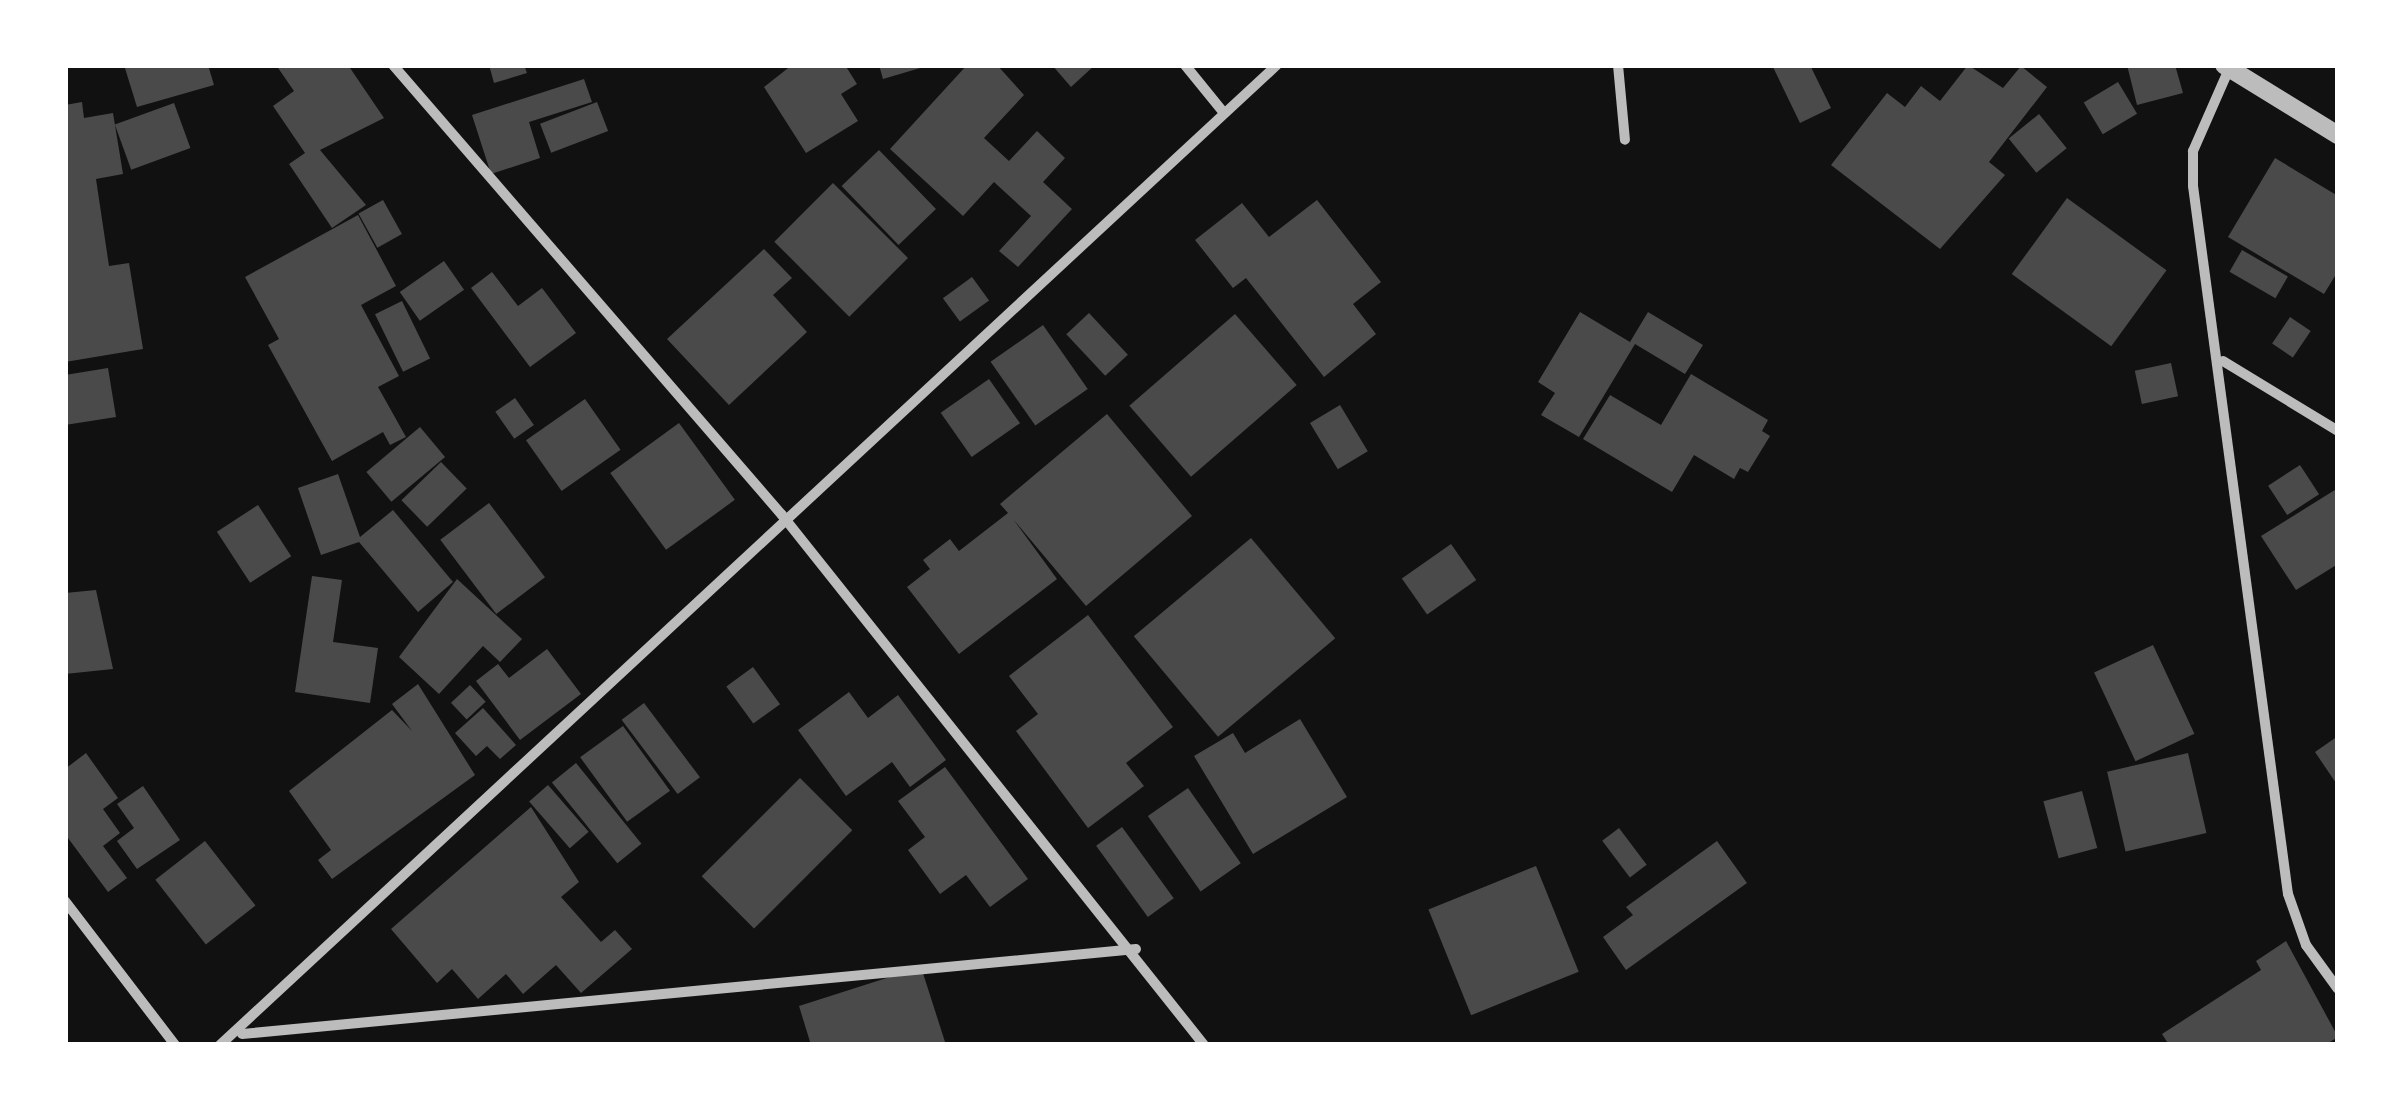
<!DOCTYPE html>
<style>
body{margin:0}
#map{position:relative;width:2403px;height:1110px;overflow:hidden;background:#111;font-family:Barlow,sans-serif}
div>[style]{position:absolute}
.building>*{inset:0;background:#4a4a4a;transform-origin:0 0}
.minor>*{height:10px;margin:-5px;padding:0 5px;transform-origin:5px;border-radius:5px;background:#bcbcbc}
.tertiary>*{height:18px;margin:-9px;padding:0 9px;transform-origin:9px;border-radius:9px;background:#bcbcbc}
span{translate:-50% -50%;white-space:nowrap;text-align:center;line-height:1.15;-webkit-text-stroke:10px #fff;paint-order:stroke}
.frame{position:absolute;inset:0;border:68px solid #fff;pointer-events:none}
</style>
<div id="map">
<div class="building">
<i style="clip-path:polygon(124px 65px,208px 65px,214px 85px,137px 107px)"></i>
<i style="clip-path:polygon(276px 65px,348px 65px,384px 118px,320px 150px,366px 205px,332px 228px,289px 164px,305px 153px,273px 106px,294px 91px)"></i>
<i style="clip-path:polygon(489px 65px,524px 65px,527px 73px,494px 83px)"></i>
<i style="clip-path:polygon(792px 65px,845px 65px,857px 84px,841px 94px,858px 121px,806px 153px,764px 87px)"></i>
<i style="clip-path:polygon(879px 65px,927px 65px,927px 66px,883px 79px)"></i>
<i style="clip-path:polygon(967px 65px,997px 65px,1024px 95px,984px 138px,1009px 161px,1037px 131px,1065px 158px,1043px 182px,1072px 209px,1018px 267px,999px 251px,1031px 216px,994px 182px,963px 216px,890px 149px)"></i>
<i style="clip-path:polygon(1052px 65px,1095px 65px,1071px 87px)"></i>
<i style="clip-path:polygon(1772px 65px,1810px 65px,1831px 108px,1800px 123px)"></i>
<i style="clip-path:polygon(1968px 65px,2003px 88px,2021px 66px,2047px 87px,1989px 162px,2005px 175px,1940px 249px,1831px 165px,1887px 93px,1905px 107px,1921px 86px,1940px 101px)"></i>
<i style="clip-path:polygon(2127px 65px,2175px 65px,2183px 93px,2137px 105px)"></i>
<i style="clip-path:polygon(584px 79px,592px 102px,529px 122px,540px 158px,491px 174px,472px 115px)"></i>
<i style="left:2118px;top:82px;width:37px;height:40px;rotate:59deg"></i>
<i style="clip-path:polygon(82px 102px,84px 118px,113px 113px,123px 174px,96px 179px,109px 266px,129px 263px,143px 349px,65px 362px,65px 105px)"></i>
<i style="left:597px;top:102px;width:31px;height:61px;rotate:69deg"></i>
<i style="left:174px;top:103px;width:48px;height:63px;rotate:70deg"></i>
<i style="left:2039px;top:114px;width:44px;height:39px;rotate:51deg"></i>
<i style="left:879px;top:150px;width:82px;height:52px;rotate:46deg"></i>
<i style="clip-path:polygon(2275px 158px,2338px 196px,2338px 271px,2324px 294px,2228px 237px)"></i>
<i style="left:833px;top:183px;width:106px;height:83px;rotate:45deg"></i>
<i style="left:2067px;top:198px;width:123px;height:94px;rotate:36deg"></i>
<i style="left:383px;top:200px;width:39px;height:28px;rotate:61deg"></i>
<i style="clip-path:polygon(1317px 200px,1381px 282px,1353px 304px,1376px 334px,1324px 377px,1246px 278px,1233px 288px,1195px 240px,1242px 203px,1269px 237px)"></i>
<i style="clip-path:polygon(358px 215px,396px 286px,361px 305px,399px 376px,378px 387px,406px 437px,390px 445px,383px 432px,332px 461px,268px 345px,279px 339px,245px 277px)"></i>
<i style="clip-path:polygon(764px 249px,792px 278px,773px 295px,807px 332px,729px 405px,667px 339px)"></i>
<i style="left:2242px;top:250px;width:53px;height:25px;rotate:30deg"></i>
<i style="left:444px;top:261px;width:35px;height:54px;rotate:55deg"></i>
<i style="clip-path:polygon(492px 272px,518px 306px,542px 288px,576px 333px,530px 367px,471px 288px)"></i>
<i style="left:972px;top:277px;width:29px;height:36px;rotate:54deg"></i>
<i style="left:402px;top:301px;width:64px;height:30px;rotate:64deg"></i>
<i style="clip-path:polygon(1580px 312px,1630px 342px,1648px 312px,1703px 345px,1685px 374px,1635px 344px,1579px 437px,1541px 415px,1555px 393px,1538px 382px)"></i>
<i style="left:1089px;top:313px;width:57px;height:31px;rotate:47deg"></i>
<i style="left:1235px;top:314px;width:94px;height:140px;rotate:49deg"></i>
<i style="left:2290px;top:317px;width:25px;height:32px;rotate:34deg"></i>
<i style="left:1043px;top:325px;width:78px;height:64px;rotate:55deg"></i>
<i style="left:2171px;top:363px;width:34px;height:37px;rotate:78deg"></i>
<i style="clip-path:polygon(108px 368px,116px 417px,65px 425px,65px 375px)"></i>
<i style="clip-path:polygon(1691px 374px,1768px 420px,1762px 431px,1770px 436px,1748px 472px,1740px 468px,1734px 479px,1694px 455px,1672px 492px,1583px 439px,1610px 395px,1661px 425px)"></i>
<i style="left:989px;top:379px;width:54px;height:59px;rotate:55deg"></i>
<i style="left:515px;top:398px;width:33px;height:24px;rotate:55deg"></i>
<i style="left:585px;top:399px;width:62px;height:72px;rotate:55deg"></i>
<i style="left:1340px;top:405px;width:54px;height:35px;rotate:59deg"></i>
<i style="clip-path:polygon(1107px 414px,1192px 516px,1086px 606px,1013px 519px,1057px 579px,959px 654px,907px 587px,930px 569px,923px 560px,950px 539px,959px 551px,1008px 513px,1000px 504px)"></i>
<i style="left:679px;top:423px;width:95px;height:85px;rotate:54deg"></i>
<i style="left:420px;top:427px;width:39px;height:70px;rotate:50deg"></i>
<i style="left:441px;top:462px;width:37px;height:55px;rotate:46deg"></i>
<i style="left:2300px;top:465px;width:35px;height:38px;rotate:57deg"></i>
<i style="clip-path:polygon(338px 474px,360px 537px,393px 510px,453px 582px,418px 612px,359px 542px,321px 555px,298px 488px)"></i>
<i style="clip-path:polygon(2338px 488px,2338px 564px,2296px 590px,2261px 536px)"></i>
<i style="left:489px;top:503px;width:93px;height:61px;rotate:53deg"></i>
<i style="left:258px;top:505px;width:61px;height:49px;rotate:57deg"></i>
<i style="left:1251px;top:538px;width:131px;height:153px;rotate:50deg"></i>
<i style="left:1451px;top:544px;width:44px;height:60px;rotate:55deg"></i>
<i style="clip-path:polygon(312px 576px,342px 580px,333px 642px,378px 648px,370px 703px,295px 692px)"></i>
<i style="clip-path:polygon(457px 579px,522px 639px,500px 662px,483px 646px,439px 694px,399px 657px)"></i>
<i style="clip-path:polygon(96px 590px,113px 669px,65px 674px,65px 593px)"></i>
<i style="clip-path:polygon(1088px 615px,1173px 727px,1126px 763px,1144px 786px,1088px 828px,1016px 731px,1038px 714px,1009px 676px)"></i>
<i style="left:2153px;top:645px;width:98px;height:65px;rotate:65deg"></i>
<i style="clip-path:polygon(547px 649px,581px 694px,520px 740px,476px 681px,498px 664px,509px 678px)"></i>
<i style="left:753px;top:667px;width:46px;height:33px;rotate:54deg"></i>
<i style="clip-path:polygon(418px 684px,475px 775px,332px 879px,318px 860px,331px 850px,289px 791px,392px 710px,412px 731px,392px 704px)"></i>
<i style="left:470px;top:685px;width:23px;height:26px;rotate:47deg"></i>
<i style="clip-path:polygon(849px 692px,868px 718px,898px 695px,946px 760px,910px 787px,892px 762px,846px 796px,798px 730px)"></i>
<i style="left:644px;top:703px;width:93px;height:28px;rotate:53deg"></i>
<i style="clip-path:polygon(483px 708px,516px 745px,500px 759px,487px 746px,476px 756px,455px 733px)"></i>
<i style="clip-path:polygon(1300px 719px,1347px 797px,1253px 854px,1194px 756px,1233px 733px,1245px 753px)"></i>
<i style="left:623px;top:726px;width:80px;height:53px;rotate:54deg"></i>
<i style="clip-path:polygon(2338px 736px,2338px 786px,2315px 752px)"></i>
<i style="clip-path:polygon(86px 753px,118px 798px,103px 809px,120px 833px,103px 846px,127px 878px,108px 892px,65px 834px,65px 769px)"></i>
<i style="left:2188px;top:753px;width:82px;height:83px;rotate:77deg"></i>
<i style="left:576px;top:763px;width:104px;height:31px;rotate:51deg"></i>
<i style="clip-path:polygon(945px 767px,1028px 879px,990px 907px,966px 875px,940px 894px,908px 850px,925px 837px,898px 801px)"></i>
<i style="left:800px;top:778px;width:74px;height:139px;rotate:45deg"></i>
<i style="left:548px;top:785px;width:62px;height:25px;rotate:49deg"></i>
<i style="clip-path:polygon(143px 786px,180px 840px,137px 869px,117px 841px,134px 828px,117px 804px)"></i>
<i style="left:1188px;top:788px;width:92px;height:49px;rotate:55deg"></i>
<i style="left:2082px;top:791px;width:59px;height:40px;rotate:75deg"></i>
<i style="clip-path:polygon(531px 807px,579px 882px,561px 897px,601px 942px,615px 930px,632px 949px,581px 993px,556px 965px,523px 994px,506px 974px,478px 999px,452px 969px,437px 983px,391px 929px)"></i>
<i style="left:1122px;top:827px;width:88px;height:32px;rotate:54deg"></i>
<i style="left:1619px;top:828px;width:46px;height:21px;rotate:53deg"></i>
<i style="left:205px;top:841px;width:82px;height:63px;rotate:52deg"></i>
<i style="clip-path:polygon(1717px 841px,1747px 883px,1626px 970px,1603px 937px,1633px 915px,1626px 907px)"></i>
<i style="left:1536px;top:866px;width:114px;height:116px;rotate:68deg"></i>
<i style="clip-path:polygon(2286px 941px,2338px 1037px,2325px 1045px,2169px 1045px,2162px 1034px,2261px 970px,2256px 961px)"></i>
<i style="clip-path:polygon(921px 967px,946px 1045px,811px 1045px,799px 1006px)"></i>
</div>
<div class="minor">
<i style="left:393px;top:65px;width:595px;rotate:49.16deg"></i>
<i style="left:782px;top:515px;width:677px;rotate:51.47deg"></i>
<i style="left:1185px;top:65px;width:62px;rotate:50.9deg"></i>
<i style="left:1618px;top:65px;width:75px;rotate:84.7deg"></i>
<i style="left:2229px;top:69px;width:90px;rotate:113.7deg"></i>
<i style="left:2193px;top:151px;width:35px;rotate:90deg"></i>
<i style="left:2193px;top:186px;width:714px;rotate:82.36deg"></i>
<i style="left:2288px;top:894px;width:54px;rotate:70.6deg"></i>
<i style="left:2306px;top:945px;width:54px;rotate:54deg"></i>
<i style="left:2223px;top:361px;width:135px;rotate:31.3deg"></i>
<i style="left:65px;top:901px;width:181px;rotate:52.6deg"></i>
<i style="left:242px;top:1034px;width:898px;rotate:-5.43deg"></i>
<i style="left:220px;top:1045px;width:1441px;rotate:-42.84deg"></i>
</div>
<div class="tertiary">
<i style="left:2224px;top:65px;width:134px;rotate:31.6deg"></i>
</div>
<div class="frame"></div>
</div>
